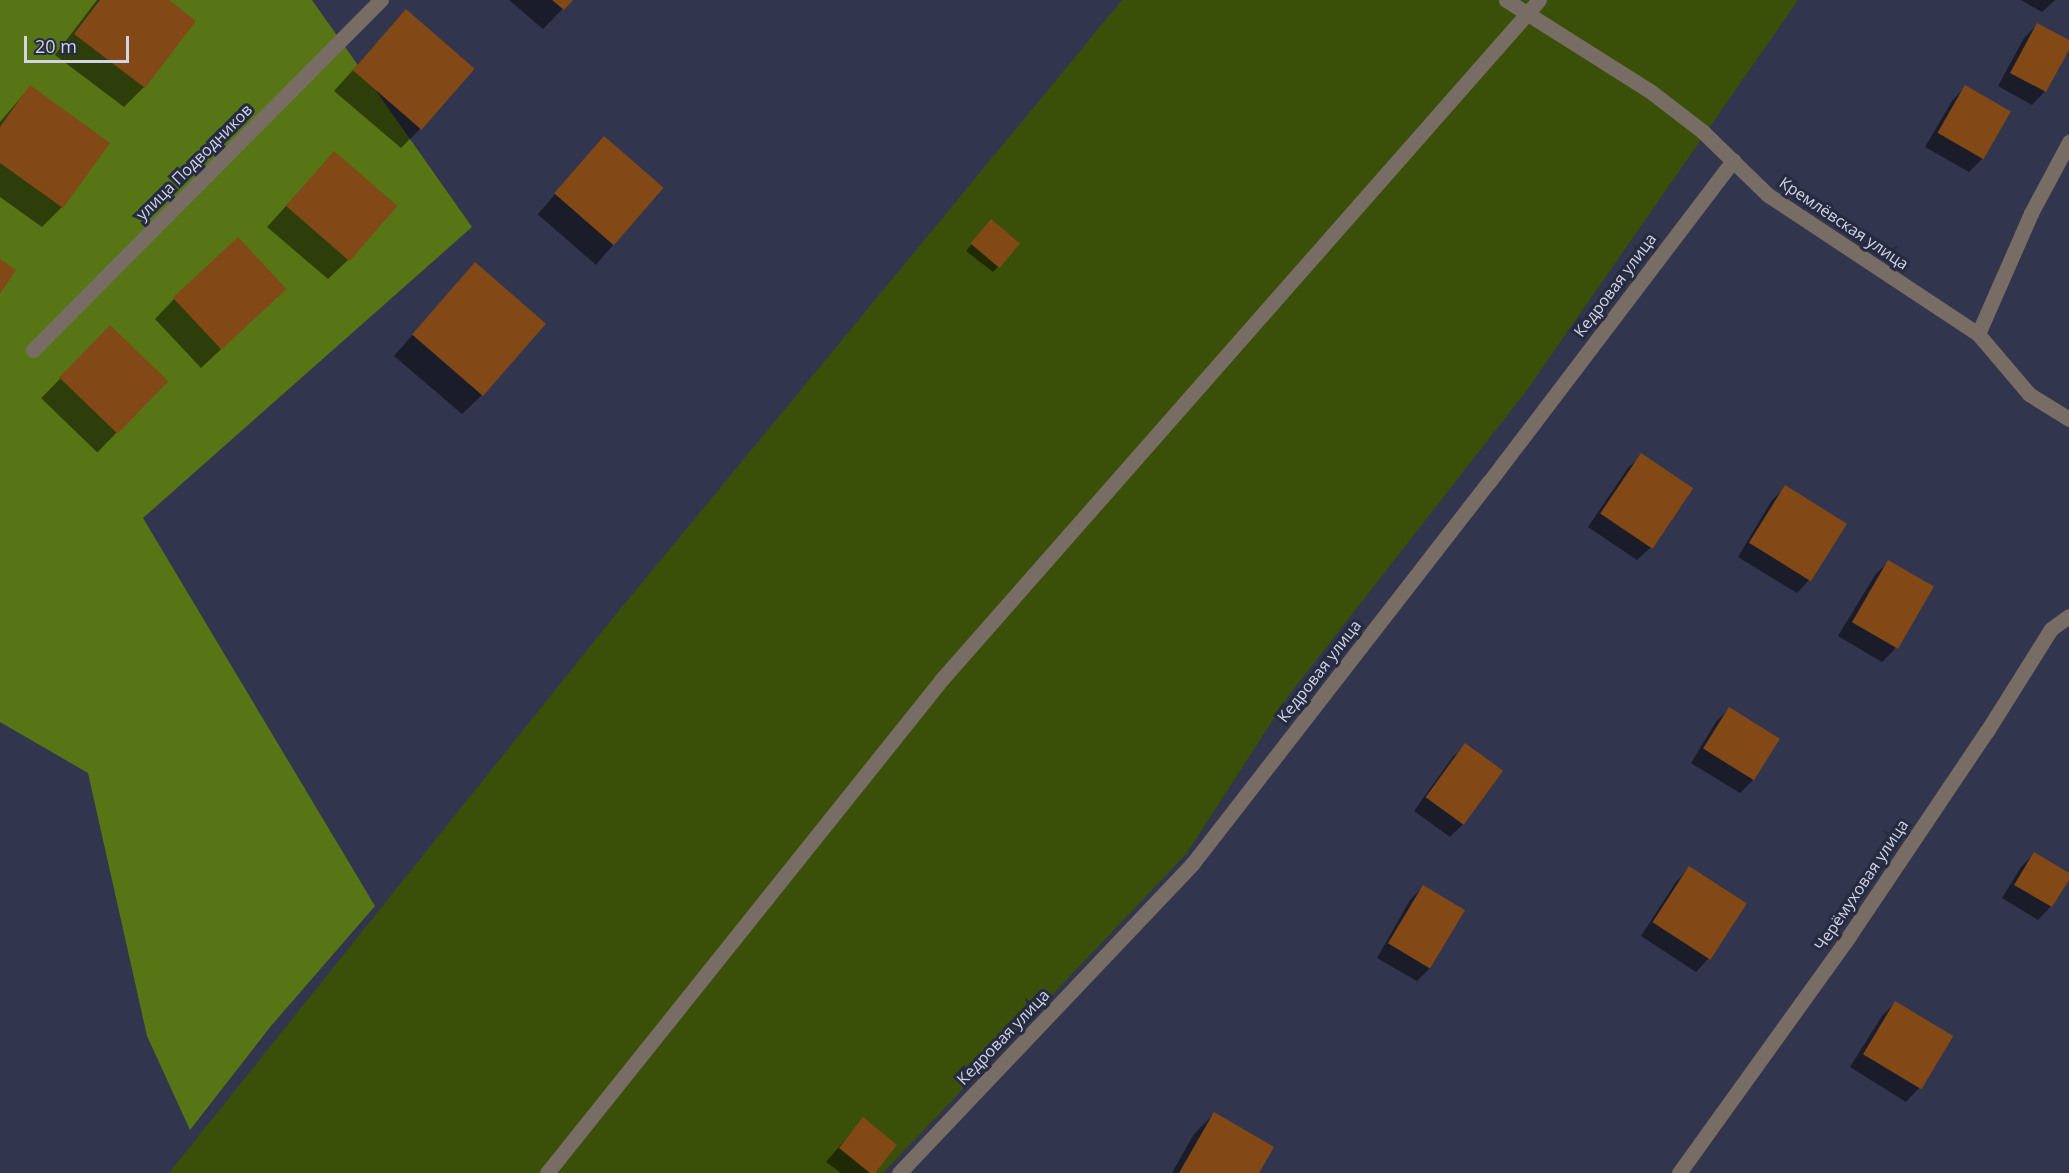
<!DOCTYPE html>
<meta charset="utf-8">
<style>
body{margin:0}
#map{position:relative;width:2069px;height:1173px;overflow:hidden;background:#31354d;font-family:"Open Sans",sans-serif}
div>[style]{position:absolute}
.green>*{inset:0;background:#3a5008}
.forest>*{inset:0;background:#577514}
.shadow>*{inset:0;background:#0007;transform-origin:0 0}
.building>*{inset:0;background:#824916;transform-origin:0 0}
.minor>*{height:15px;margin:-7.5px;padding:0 7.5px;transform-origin:7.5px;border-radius:7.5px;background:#786d65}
span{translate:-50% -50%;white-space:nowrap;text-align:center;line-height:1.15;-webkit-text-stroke:6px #272b42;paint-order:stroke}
.street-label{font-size:16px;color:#d1d4e3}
.scale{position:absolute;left:24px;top:36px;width:105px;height:27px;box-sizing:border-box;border:3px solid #d1d4e3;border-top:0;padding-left:8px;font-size:18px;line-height:21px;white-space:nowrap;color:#d1d4e3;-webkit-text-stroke:4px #272b42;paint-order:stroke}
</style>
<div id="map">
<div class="green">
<i style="clip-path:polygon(1122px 0,1798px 0,1527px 390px,1289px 695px,1187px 853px,883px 1173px,169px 1173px,608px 624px)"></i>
</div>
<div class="forest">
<i style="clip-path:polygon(0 0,312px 0,472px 227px,143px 518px,375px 906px,271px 1026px,190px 1130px,147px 1036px,88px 773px,0 722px)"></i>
</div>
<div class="shadow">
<i style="clip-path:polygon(97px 0,166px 0,144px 87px,124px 107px,55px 55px)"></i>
<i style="clip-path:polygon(509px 0,571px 0,543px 29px)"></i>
<i style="clip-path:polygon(2021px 0,2055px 0,2042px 12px)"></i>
<i style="clip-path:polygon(406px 11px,420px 129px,401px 148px,334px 91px)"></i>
<i style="clip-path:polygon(2037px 25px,2069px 42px,2069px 47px,2045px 91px,2032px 105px,1998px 86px,2024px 38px)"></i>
<i style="clip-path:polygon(30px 87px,108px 143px,62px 207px,42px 227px,0 197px,0 122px)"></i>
<i style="clip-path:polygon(1965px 87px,1982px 159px,1969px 172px,1925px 147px,1952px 101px)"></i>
<i style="left:604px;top:138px;width:77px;height:101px;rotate:41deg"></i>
<i style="clip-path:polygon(334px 153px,348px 260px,328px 279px,267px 227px)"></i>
<i style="clip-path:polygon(991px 221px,999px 266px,993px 272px,966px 251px)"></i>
<i style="clip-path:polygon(475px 264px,482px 395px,462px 414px,394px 356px)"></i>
<i style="clip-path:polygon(174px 299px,265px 308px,201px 368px,155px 319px)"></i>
<i style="left:110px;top:327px;width:78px;height:99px;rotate:44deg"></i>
<i style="clip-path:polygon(1642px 455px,1651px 547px,1637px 560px,1588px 527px,1628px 468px)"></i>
<i style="clip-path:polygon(1786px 487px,1810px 579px,1797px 593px,1738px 557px,1772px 500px)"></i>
<i style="clip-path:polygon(1888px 562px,1895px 649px,1882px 662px,1838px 636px,1875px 575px)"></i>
<i style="clip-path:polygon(1729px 709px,1753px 780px,1740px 793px,1691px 763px,1716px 722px)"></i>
<i style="clip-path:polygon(1465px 745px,1463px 824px,1450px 837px,1414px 811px,1452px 758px)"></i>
<i style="clip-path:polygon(2035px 853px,2069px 874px,2051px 906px,2038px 920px,2002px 898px,2021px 867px)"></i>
<i style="clip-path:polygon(1689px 868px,1709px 958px,1696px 972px,1641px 936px,1676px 882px)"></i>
<i style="clip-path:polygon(1423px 887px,1463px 910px,1430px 968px,1417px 981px,1377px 958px,1410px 900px)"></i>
<i style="clip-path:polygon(1895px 1003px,1951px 1037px,1919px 1088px,1906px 1102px,1850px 1067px,1882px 1016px)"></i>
<i style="clip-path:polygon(1214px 1114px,1258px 1173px,1172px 1173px,1194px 1134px)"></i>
<i style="clip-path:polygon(863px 1119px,873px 1173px,841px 1173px,826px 1162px)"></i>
</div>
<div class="building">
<i style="clip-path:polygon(100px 0,169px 0,196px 21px,145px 88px,74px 34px)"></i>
<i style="clip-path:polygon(552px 0,573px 0,564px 10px)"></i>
<i style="left:406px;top:9px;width:91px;height:81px;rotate:41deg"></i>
<i style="clip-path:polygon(2037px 23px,2069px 40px,2069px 50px,2046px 92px,2010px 73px)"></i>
<i style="clip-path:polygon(30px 85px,110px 143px,63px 208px,0 163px,0 127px)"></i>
<i style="left:1965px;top:85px;width:53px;height:55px;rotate:30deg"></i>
<i style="left:604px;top:136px;width:79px;height:76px;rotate:41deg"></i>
<i style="left:334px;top:151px;width:84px;height:73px;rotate:41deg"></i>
<i style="left:991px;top:219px;width:38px;height:32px;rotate:40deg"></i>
<i style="left:238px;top:237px;width:71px;height:89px;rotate:47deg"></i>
<i style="clip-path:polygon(0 259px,16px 270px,0 294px)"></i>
<i style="left:475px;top:262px;width:94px;height:96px;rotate:41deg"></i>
<i style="left:110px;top:325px;width:81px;height:73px;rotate:44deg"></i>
<i style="left:1641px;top:453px;width:63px;height:73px;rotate:34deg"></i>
<i style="left:1785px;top:485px;width:73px;height:68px;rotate:32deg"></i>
<i style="left:1888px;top:560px;width:53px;height:72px;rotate:30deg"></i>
<i style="left:1729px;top:707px;width:60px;height:49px;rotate:32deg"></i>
<i style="left:1465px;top:743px;width:47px;height:67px;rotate:36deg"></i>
<i style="clip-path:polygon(2034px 852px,2069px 873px,2069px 880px,2052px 907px,2014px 885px)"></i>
<i style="left:1689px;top:866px;width:69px;height:67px;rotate:33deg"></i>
<i style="left:1423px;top:885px;width:49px;height:68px;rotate:31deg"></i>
<i style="left:1895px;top:1001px;width:68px;height:62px;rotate:31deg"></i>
<i style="clip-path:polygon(1214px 1112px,1274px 1147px,1259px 1173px,1179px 1173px)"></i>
<i style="clip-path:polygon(863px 1117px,897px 1145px,875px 1173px,870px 1173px,839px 1148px)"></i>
</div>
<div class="minor">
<i style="left:1506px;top:0;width:170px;rotate:32.3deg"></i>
<i style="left:1650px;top:91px;width:66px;rotate:37.6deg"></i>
<i style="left:1702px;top:131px;width:92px;rotate:44.1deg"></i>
<i style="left:1768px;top:195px;width:252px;rotate:33.5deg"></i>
<i style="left:1978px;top:334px;width:79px;rotate:49.6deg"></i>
<i style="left:2029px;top:394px;width:47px;rotate:32deg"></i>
<i style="left:1978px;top:334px;width:132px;rotate:-66.3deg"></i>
<i style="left:2031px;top:213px;width:81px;rotate:-61.8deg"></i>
<i style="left:33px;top:350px;width:494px;rotate:-45.2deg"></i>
<i style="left:547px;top:1173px;width:633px;rotate:-51.35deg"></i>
<i style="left:942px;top:679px;width:904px;rotate:-48.68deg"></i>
<i style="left:899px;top:1173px;width:427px;rotate:-46.5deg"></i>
<i style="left:1193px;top:863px;width:482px;rotate:-52.2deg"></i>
<i style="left:1489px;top:482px;width:404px;rotate:-52.8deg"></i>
<i style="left:1679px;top:1173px;width:292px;rotate:-54.3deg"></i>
<i style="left:1849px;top:936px;width:247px;rotate:-56.1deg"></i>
<i style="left:1987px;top:731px;width:120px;rotate:-57.9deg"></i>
<i style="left:2051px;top:629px;width:22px;rotate:-36deg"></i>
</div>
<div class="street-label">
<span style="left:194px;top:162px;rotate:-45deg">улица Подводников</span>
<span style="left:1844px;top:223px;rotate:34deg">Кремлёвская улица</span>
<span style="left:1615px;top:285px;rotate:-53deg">Кедровая улица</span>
<span style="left:1319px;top:671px;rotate:-52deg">Кедровая улица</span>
<span style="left:1861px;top:885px;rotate:-56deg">Черёмуховая улица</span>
<span style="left:1003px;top:1037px;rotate:-46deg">Кедровая улица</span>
</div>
<div class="scale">20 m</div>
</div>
